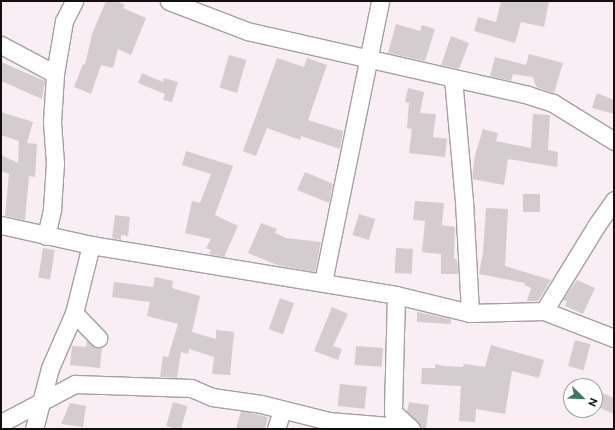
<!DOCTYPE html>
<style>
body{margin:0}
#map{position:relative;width:615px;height:430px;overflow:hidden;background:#f8eef3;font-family:Ubuntu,sans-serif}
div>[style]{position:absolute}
.building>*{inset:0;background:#d5ccd0;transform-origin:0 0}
.roads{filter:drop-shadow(1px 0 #a79fa2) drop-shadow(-1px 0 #a79fa2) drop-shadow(0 1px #a79fa2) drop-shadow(0 -1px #a79fa2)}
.minor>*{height:17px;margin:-8.5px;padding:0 8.5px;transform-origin:8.5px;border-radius:8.5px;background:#fff}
span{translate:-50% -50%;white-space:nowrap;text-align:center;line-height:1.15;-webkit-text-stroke:3px #fff;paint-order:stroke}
.frame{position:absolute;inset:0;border:2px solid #130f11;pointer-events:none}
.north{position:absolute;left:563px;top:378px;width:40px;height:40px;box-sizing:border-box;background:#fff;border:1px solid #a19fa0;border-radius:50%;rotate:113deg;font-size:11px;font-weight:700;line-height:16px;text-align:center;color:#130f11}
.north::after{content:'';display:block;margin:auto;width:14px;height:18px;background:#3c7863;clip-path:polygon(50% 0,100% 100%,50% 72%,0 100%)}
</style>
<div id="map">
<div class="building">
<i style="clip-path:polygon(106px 1px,117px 1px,125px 5px,123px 8px,146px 18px,131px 55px,118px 49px,113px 68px,101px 65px,91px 94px,74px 87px,83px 64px,85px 65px,92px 34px)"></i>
<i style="clip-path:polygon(501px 1px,549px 1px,544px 27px,521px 22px,515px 43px,474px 31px,478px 17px,496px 22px)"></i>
<i style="clip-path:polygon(396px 24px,420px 31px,422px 25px,435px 29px,425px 61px,388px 53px)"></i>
<i style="clip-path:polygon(451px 36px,469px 43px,459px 69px,441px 65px)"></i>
<i style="clip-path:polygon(529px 54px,563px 63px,554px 93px,536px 87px,533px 77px,513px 74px,511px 81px,490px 76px,495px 57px,526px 65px)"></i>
<i style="left:229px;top:55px;width:18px;height:34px;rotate:16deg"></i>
<i style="clip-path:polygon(277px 58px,304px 67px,307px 58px,327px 65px,308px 120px,343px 131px,340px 149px,301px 136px,300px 140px,267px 128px,256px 156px,243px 151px)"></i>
<i style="clip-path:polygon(1px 62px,45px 81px,42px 99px,1px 81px)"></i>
<i style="clip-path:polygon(142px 73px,163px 82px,164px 78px,178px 82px,172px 102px,163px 100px,165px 94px,138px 83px)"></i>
<i style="clip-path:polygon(408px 88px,424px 92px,420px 113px,436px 114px,433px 137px,447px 139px,445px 157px,409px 153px,412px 129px,407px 128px,409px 103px,405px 102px)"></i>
<i style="clip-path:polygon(597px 93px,614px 100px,614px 114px,592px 108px)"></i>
<i style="clip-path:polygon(1px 112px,33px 122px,27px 143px,37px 144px,35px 177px,29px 176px,25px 220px,5px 216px,9px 174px,1px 171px,1px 155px,18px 163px,19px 141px,1px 135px)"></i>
<i style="clip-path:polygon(533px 114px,550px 115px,548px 150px,558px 152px,557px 167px,508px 159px,504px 185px,472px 179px,475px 155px,483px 129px,498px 133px,496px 141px,531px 148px)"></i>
<i style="clip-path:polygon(186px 151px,233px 166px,215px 215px,238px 226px,224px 257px,209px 254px,211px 250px,206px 248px,211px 239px,185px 233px,192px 201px,200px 203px,211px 174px,182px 165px)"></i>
<i style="clip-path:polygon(305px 172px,333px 184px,329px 203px,297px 190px)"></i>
<i style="left:523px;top:194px;width:17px;height:18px"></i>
<i style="clip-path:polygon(415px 201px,444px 203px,442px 225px,455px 227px,454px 259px,457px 259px,458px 274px,441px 274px,441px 254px,422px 252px,425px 221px,413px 220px)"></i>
<i style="clip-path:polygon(486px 208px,508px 209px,505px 266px,551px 280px,538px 301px,527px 301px,531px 288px,524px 285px,525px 283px,479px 274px,483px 252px)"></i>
<i style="left:359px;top:214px;width:17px;height:22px;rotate:17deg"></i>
<i style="clip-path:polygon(115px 215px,130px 217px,128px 236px,121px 235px,121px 240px,112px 238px)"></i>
<i style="clip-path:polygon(261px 223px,277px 229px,275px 233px,286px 238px,321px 242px,315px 272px,277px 265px,248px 253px)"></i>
<i style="left:43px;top:248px;width:12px;height:30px;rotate:9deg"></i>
<i style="left:396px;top:248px;width:17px;height:25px;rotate:3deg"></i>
<i style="clip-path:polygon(155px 277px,173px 281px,172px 288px,200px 296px,192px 332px,216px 339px,216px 330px,234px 332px,230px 375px,212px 374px,214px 357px,189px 349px,188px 354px,181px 352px,177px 378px,160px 377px,163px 356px,168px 357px,178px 324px,147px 316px,150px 302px,112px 297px,114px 282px,153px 287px)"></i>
<i style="clip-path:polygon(577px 280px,595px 288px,583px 314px,565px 306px,567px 301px,563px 300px)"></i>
<i style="left:280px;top:298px;width:15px;height:33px;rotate:20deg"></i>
<i style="clip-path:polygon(332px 307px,348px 314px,333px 346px,342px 349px,338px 360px,314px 351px)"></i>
<i style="clip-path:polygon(417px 312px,451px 319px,451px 324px,417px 322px)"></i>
<i style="clip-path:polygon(87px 340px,95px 347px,102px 347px,100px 368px,70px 365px,72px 346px,86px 347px)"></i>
<i style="left:575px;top:340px;width:16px;height:27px;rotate:15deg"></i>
<i style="clip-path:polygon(491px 345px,544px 360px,539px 378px,512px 371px,505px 414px,476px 409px,475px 422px,459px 421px,461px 386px,421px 384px,422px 368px,435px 368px,435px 364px,444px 366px,463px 367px,464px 364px,485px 367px)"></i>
<i style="left:356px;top:346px;width:27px;height:19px;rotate:4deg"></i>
<i style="left:340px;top:384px;width:27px;height:22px;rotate:6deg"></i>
<i style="clip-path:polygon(595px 390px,614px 398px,614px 414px,595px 406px)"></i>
<i style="left:173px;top:402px;width:15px;height:25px;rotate:16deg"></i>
<i style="clip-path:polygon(409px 402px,429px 405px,426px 429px,421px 429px,418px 422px,407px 412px)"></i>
<i style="clip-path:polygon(70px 403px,86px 406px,83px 427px,61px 424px)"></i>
<i style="clip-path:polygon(241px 411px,268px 417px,265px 429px,236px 429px)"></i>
</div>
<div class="roads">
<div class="minor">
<i style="left:169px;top:1px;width:84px;rotate:21deg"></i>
<i style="left:247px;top:31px;width:288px;rotate:12.8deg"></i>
<i style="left:528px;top:95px;width:26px;rotate:18deg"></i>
<i style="left:553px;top:103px;width:72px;rotate:31.9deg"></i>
<i style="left:1px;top:45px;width:61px;rotate:28.2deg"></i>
<i style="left:453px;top:78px;width:123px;rotate:84.9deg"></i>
<i style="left:464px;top:201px;width:112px;rotate:86.9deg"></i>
<i style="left:1px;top:225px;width:92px;rotate:12.5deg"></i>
<i style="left:91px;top:245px;width:309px;rotate:9.3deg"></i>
<i style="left:396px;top:295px;width:76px;rotate:13.7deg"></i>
<i style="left:470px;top:313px;width:74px;rotate:-1.5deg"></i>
<i style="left:544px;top:311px;width:100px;rotate:-58.5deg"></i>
<i style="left:596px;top:226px;width:32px;rotate:-55deg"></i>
<i style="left:46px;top:236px;width:28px;rotate:-77deg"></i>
<i style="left:52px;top:209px;width:46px;rotate:-86.3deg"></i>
<i style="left:55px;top:163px;width:41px;rotate:-94.2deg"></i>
<i style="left:52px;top:122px;width:48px;rotate:-86.4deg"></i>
<i style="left:55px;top:74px;width:54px;rotate:-80.4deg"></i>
<i style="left:64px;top:21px;width:22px;rotate:-63deg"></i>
<i style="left:91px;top:245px;width:70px;rotate:104deg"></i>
<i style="left:74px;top:313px;width:35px;rotate:46deg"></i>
<i style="left:323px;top:282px;width:287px;rotate:-78.5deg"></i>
<i style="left:396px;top:295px;width:117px;rotate:91.5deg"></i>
<i style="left:393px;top:412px;width:25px;rotate:43deg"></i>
<i style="left:544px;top:311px;width:75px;rotate:21.1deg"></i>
<i style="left:1px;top:423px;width:84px;rotate:-27.8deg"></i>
<i style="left:75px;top:384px;width:116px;rotate:2deg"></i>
<i style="left:191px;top:388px;width:23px;rotate:23deg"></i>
<i style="left:212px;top:397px;width:49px;rotate:8.1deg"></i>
<i style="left:261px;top:404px;width:70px;rotate:14deg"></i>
<i style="left:329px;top:421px;width:60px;rotate:4.8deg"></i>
<i style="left:389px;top:426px;width:13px;rotate:-32deg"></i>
<i style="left:34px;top:429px;width:63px;rotate:-75.3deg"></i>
<i style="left:50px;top:368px;width:60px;rotate:-66.4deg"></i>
<i style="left:276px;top:429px;width:20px;rotate:-72deg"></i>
</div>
</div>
<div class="frame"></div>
<div class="north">N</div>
</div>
